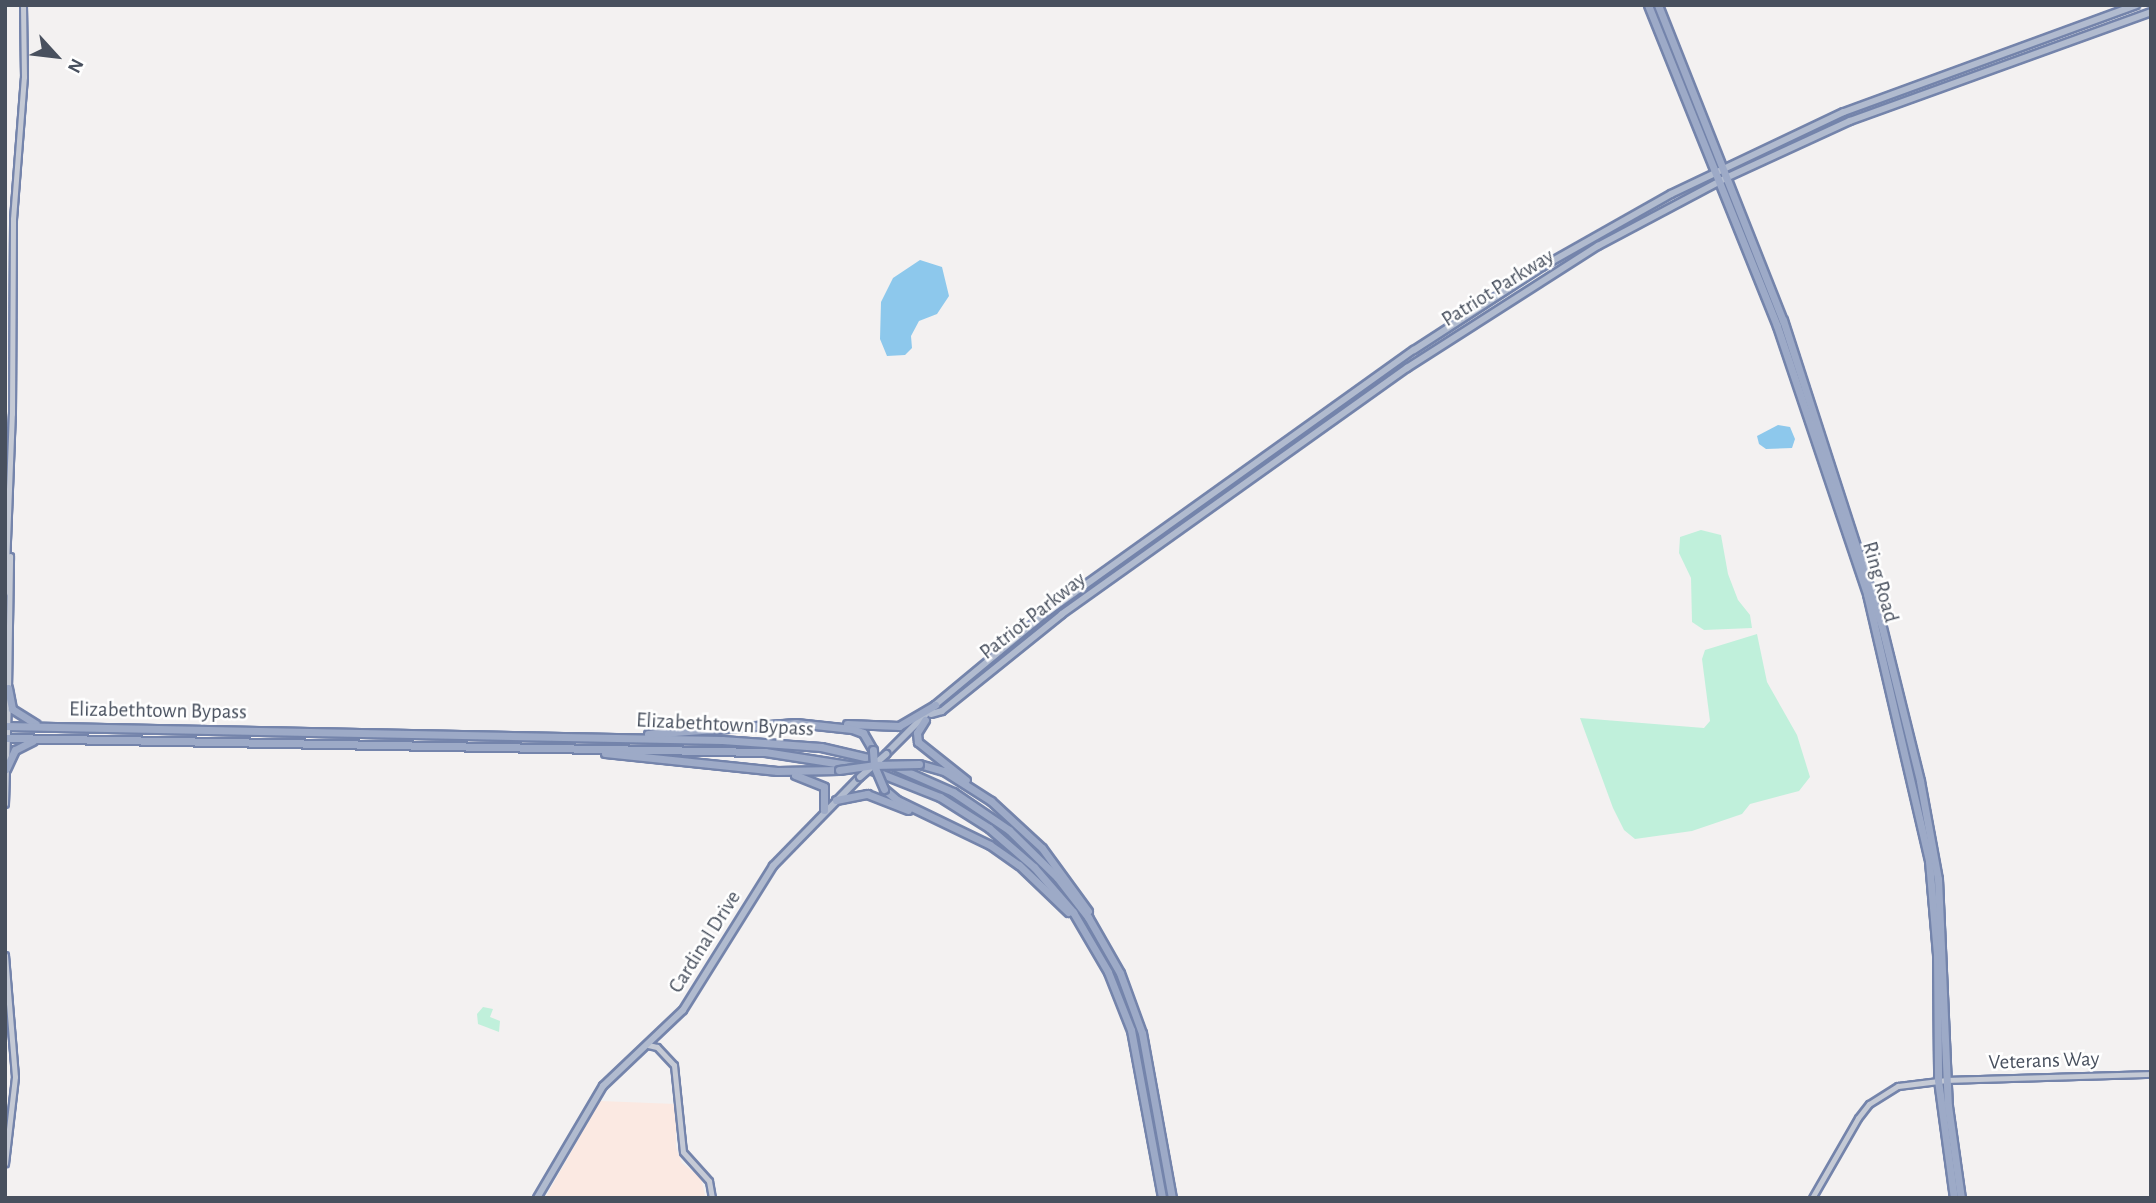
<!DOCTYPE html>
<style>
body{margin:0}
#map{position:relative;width:2156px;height:1203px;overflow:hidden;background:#f3f1f1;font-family:"Alegreya Sans",sans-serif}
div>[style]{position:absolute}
.medical>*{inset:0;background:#fbe9e2}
.green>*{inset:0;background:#c0f0db}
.water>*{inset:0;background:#8dc8ec}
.roads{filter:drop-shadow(2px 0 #7484ab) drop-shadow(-2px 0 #7484ab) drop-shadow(0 2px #7484ab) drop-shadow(0 -2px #7484ab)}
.tertiary>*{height:5px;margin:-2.5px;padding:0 2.5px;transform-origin:2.5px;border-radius:2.5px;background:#c5cad5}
.primary>*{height:6px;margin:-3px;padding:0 3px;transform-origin:3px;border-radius:3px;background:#b1bbcf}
.trunk>*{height:7px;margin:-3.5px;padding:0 3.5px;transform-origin:3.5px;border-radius:3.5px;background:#9daac7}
.bridges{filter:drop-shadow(2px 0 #7484ab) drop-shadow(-2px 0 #7484ab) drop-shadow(0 2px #7484ab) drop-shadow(0 -2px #7484ab)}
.primary-bridge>*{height:6px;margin:-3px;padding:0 3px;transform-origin:3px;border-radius:3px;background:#b1bbcf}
.trunk-bridge>*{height:7px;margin:-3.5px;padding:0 3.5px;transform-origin:3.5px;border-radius:3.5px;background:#9daac7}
span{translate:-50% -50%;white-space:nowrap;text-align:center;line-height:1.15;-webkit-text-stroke:5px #fff;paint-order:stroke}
.street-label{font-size:21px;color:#48505e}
.frame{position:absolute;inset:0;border:7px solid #48505e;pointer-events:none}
.north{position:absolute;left:21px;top:21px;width:70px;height:70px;-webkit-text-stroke:5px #fff;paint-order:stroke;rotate:117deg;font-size:19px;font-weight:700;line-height:28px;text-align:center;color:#48505e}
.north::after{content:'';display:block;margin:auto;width:24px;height:32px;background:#48505e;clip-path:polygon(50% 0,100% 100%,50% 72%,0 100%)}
</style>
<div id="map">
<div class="medical">
<i style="clip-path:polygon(600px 1101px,676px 1104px,676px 1147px,682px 1163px,701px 1178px,706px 1198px,545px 1198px)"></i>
</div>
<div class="green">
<i style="clip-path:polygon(1701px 530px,1721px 535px,1728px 574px,1738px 600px,1750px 615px,1752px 628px,1704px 630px,1692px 622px,1691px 578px,1679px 553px,1680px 537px)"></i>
<i style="clip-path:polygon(1757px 634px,1767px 682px,1797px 735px,1810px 777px,1799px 791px,1750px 804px,1742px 814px,1692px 831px,1635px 839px,1624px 830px,1613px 808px,1580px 718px,1704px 728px,1710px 721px,1702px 659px,1705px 650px)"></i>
<i style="clip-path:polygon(483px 1007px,493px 1009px,490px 1017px,500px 1021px,499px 1032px,478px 1024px,477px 1014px)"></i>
</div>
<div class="water">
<i style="clip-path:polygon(920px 260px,942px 267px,949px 296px,937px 314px,919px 321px,911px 336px,912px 348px,905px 355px,887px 356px,880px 339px,881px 302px,893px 278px)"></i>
<i style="clip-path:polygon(1778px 425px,1790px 427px,1795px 439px,1792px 448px,1766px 449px,1759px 444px,1757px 436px)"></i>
</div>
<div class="roads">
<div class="tertiary">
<i style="left:5px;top:593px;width:179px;rotate:-87.8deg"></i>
<i style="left:12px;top:414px;width:195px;rotate:-89.7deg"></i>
<i style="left:13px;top:219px;width:142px;rotate:-85.6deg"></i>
<i style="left:24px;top:77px;width:72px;rotate:-90.8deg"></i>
<i style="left:8px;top:689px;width:133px;rotate:-89.1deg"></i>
<i style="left:5px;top:804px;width:105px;rotate:-88.4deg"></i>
<i style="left:5px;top:955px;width:122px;rotate:85.3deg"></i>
<i style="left:15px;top:1077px;width:87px;rotate:96.6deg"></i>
<i style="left:648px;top:1045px;width:9px;rotate:13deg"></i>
<i style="left:657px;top:1047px;width:25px;rotate:47deg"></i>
<i style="left:674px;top:1065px;width:87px;rotate:84.1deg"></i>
<i style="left:683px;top:1152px;width:39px;rotate:48deg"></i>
<i style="left:709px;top:1181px;width:17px;rotate:80deg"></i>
<i style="left:1812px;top:1198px;width:92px;rotate:-60.1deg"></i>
<i style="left:1858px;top:1118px;width:18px;rotate:-52deg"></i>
<i style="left:1869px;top:1104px;width:34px;rotate:-32deg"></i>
<i style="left:1898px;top:1086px;width:49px;rotate:-7deg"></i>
<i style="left:1947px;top:1080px;width:204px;rotate:-1.7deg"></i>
</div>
<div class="primary">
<i style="left:931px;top:714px;width:11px;rotate:-15deg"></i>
<i style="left:942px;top:711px;width:154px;rotate:-38.9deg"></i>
<i style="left:1062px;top:614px;width:424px;rotate:-35.5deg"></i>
<i style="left:1407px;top:368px;width:227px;rotate:-32.6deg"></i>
<i style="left:1598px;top:246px;width:147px;rotate:-28deg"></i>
<i style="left:1728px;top:177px;width:134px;rotate:-24.7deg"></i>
<i style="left:1850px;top:121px;width:320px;rotate:-19.9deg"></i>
<i style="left:886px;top:754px;width:69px;rotate:-45deg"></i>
<i style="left:935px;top:705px;width:144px;rotate:-39.7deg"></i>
<i style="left:1046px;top:613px;width:452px;rotate:-35.6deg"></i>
<i style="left:1414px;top:350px;width:153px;rotate:-33deg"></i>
<i style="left:1542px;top:267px;width:148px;rotate:-29.5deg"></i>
<i style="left:1671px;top:194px;width:191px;rotate:-25.4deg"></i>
<i style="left:1844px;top:112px;width:311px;rotate:-20.1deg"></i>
<i style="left:537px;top:1198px;width:130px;rotate:-59.5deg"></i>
<i style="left:603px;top:1086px;width:110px;rotate:-43.5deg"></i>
<i style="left:683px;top:1010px;width:170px;rotate:-58deg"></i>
<i style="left:773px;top:866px;width:124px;rotate:-45.7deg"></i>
</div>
<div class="trunk">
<i style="left:1648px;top:5px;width:346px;rotate:68.1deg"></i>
<i style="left:1777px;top:326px;width:283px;rotate:71.4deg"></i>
<i style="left:1867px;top:594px;width:274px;rotate:76.9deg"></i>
<i style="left:1929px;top:861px;width:93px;rotate:85.1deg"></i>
<i style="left:1937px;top:954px;width:126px;rotate:89.5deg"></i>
<i style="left:1938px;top:1080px;width:119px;rotate:82.3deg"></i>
<i style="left:1658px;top:5px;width:339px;rotate:68.4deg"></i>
<i style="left:1783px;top:320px;width:318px;rotate:72.1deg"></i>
<i style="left:1881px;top:623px;width:163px;rotate:76.1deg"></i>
<i style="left:1920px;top:781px;width:100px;rotate:79.6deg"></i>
<i style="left:1938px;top:879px;width:227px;rotate:87.5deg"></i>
<i style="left:1948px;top:1106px;width:93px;rotate:82deg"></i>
<i style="left:8px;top:688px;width:21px;rotate:79deg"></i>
<i style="left:12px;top:709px;width:28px;rotate:32deg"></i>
<i style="left:925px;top:720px;width:15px;rotate:122deg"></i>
<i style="left:917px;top:733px;width:9px;rotate:84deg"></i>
<i style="left:918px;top:742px;width:61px;rotate:38.4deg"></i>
<i style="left:847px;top:724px;width:52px;rotate:2.2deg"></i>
<i style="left:899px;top:726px;width:42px;rotate:-30.3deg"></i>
<i style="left:5px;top:726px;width:717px;rotate:1.12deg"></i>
<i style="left:722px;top:740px;width:99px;rotate:4deg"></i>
<i style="left:821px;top:747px;width:57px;rotate:13.1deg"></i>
<i style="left:648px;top:734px;width:148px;rotate:-4.3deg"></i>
<i style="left:796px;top:723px;width:56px;rotate:6.1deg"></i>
<i style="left:852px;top:729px;width:12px;rotate:20deg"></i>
<i style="left:863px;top:733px;width:20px;rotate:60deg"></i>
<i style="left:5px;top:738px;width:760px;rotate:1.06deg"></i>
<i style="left:765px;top:752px;width:97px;rotate:8.9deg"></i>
<i style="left:605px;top:753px;width:173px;rotate:6deg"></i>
<i style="left:777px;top:771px;width:62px;rotate:-0.9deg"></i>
<i style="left:919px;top:764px;width:26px;rotate:16deg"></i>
<i style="left:944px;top:771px;width:56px;rotate:32.6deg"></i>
<i style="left:991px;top:801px;width:69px;rotate:42.7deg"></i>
<i style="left:1042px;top:848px;width:78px;rotate:53.9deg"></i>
<i style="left:892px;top:765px;width:67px;rotate:23.9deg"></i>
<i style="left:953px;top:792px;width:68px;rotate:34.2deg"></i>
<i style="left:1009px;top:830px;width:67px;rotate:44.4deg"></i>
<i style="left:1057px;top:877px;width:51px;rotate:52.2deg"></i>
<i style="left:1088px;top:917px;width:64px;rotate:60.3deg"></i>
<i style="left:1120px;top:973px;width:64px;rotate:69.9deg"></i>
<i style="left:1142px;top:1033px;width:168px;rotate:79.7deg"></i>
<i style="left:6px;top:769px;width:21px;rotate:-65deg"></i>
<i style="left:15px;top:750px;width:20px;rotate:-27deg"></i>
<i style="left:872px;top:770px;width:73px;rotate:21.7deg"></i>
<i style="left:940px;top:797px;width:58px;rotate:32.3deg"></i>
<i style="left:989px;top:828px;width:60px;rotate:40.9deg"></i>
<i style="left:1034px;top:867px;width:60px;rotate:49.1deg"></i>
<i style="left:1073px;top:912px;width:69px;rotate:59.7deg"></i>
<i style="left:1108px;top:972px;width:62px;rotate:68.4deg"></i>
<i style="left:1131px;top:1030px;width:171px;rotate:79.5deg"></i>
<i style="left:795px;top:775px;width:31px;rotate:22deg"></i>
<i style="left:824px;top:787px;width:23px;rotate:90deg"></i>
<i style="left:884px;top:789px;width:17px;rotate:40deg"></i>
<i style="left:897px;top:800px;width:103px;rotate:25.8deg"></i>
<i style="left:990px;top:845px;width:35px;rotate:35deg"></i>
<i style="left:1019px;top:865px;width:68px;rotate:43.8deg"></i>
<i style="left:836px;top:800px;width:32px;rotate:-11deg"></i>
<i style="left:867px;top:794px;width:44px;rotate:21.3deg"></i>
</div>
</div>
<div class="bridges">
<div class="primary-bridge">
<i style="left:860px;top:777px;width:35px;rotate:-41deg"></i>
</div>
<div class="trunk-bridge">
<i style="left:839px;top:770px;width:35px;rotate:-8deg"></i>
<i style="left:874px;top:765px;width:15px;rotate:-94deg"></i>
<i style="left:884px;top:789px;width:26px;rotate:-113deg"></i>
<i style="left:874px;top:765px;width:45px;rotate:-1.3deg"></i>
</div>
</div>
<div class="street-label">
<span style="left:1498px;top:288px;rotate:-32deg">Patriot Parkway</span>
<span style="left:1880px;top:582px;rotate:74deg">Ring Road</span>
<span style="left:1033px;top:616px;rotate:-38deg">Patriot Parkway</span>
<span style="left:158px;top:711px;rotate:1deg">Elizabethtown Bypass</span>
<span style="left:725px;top:725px;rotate:3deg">Elizabethtown Bypass</span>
<span style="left:705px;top:942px;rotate:-58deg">Cardinal Drive</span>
<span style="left:2044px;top:1061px;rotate:-2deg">Veterans Way</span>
</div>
<div class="frame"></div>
<div class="north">N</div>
</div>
